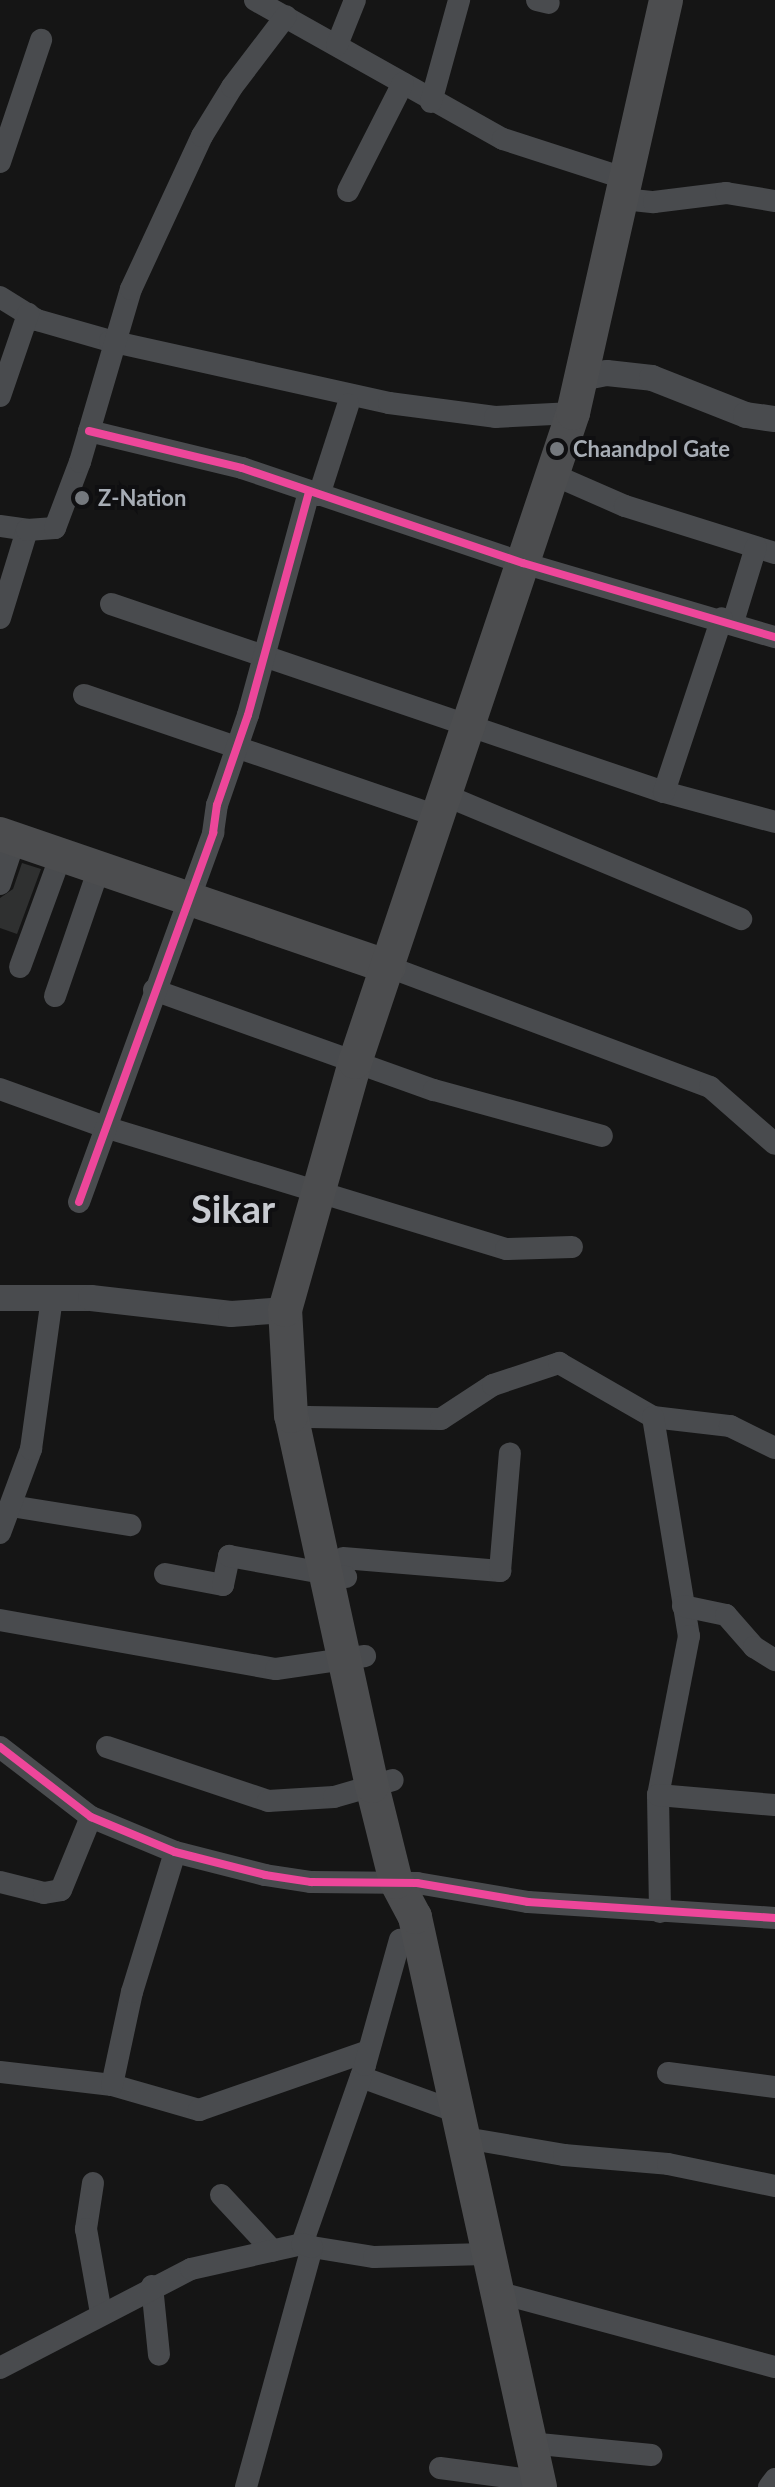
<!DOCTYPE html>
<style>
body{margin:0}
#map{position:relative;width:775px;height:2487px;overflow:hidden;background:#151515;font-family:Lato,sans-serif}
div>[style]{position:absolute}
.building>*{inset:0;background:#2f3030}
.minor>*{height:22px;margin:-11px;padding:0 11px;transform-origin:11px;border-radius:11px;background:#494b4e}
.tertiary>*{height:26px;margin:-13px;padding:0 13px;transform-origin:13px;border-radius:13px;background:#494b4e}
.primary>*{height:34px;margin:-17px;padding:0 17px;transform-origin:17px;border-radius:17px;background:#4c4d4f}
.cycleway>*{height:8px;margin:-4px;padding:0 4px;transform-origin:4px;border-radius:4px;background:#ed469a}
.dots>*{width:22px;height:22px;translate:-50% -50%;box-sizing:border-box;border:4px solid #0f0f11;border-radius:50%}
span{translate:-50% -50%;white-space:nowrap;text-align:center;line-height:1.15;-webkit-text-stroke:8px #0f0f11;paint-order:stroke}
.poi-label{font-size:22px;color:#a7adb5;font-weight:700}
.left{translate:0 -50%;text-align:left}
.town-label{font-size:38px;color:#c8cbd1;font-weight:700}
</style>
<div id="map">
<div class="building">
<i style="clip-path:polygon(22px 863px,41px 869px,17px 934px,0 928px,0 898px,13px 889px)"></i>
</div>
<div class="minor">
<i style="left:255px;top:0;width:284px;rotate:29.3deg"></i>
<i style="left:503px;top:139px;width:130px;rotate:17.9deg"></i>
<i style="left:537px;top:0;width:12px;rotate:14deg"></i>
<i style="left:337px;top:45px;width:48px;rotate:-68.2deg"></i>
<i style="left:431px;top:102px;width:106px;rotate:-74.6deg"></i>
<i style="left:0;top:162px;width:129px;rotate:-71.4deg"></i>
<i style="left:348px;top:191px;width:121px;rotate:-63deg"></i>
<i style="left:623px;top:199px;width:31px;rotate:6deg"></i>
<i style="left:654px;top:202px;width:73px;rotate:-7.1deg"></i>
<i style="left:726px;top:193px;width:50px;rotate:9.3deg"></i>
<i style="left:0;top:297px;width:44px;rotate:31.9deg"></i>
<i style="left:37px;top:320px;width:76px;rotate:16deg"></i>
<i style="left:110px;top:341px;width:286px;rotate:12.5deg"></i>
<i style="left:389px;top:403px;width:107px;rotate:7.5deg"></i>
<i style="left:495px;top:417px;width:78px;rotate:-2.9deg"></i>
<i style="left:0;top:396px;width:87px;rotate:-71.1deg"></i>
<i style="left:89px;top:431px;width:157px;rotate:13.6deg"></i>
<i style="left:242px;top:468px;width:297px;rotate:18.7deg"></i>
<i style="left:523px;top:563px;width:263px;rotate:16.4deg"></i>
<i style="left:554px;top:475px;width:77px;rotate:23.6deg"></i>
<i style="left:625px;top:506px;width:157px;rotate:17.4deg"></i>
<i style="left:319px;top:495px;width:95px;rotate:-72.1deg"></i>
<i style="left:0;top:526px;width:27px;rotate:8deg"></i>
<i style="left:111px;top:604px;width:584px;rotate:18.78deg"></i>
<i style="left:664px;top:792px;width:115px;rotate:15.1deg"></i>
<i style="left:0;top:618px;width:92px;rotate:-72.9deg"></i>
<i style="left:27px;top:530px;width:28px;rotate:-4deg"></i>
<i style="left:55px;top:528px;width:71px;rotate:-69.3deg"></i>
<i style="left:80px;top:462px;width:180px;rotate:-73.6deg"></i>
<i style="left:131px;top:289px;width:169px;rotate:-65.1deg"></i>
<i style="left:202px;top:136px;width:57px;rotate:-58.5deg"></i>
<i style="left:232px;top:87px;width:89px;rotate:-52.7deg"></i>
<i style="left:733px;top:622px;width:78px;rotate:-73deg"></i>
<i style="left:84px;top:695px;width:376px;rotate:18.9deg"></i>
<i style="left:664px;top:792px;width:183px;rotate:-71.6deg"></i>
<i style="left:447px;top:796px;width:319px;rotate:22.7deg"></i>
<i style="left:0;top:884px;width:47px;rotate:-71.6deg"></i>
<i style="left:20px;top:967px;width:119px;rotate:-69.9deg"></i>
<i style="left:389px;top:967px;width:343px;rotate:20.5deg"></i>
<i style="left:710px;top:1087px;width:86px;rotate:41.2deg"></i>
<i style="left:154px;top:990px;width:297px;rotate:19.7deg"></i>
<i style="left:434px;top:1090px;width:174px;rotate:15.3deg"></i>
<i style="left:55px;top:996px;width:135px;rotate:-71deg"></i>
<i style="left:0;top:1089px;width:115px;rotate:19.9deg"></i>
<i style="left:108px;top:1128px;width:416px;rotate:16.9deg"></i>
<i style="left:506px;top:1249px;width:66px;rotate:-1.7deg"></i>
<i style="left:79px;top:1202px;width:393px;rotate:-70deg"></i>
<i style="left:213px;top:833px;width:28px;rotate:-82deg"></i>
<i style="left:217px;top:805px;width:95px;rotate:-71deg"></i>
<i style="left:248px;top:715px;width:231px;rotate:-74.7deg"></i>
<i style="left:308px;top:1417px;width:133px;rotate:0.9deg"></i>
<i style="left:441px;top:1419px;width:62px;rotate:-33.2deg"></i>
<i style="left:493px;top:1385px;width:70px;rotate:-18.4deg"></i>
<i style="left:559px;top:1363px;width:108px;rotate:29.9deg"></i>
<i style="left:653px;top:1417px;width:78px;rotate:6.7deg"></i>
<i style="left:730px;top:1426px;width:50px;rotate:26.1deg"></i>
<i style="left:653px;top:1417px;width:222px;rotate:80.7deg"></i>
<i style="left:689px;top:1636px;width:162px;rotate:101deg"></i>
<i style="left:658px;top:1795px;width:117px;rotate:89deg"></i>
<i style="left:11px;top:1506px;width:121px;rotate:9.1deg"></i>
<i style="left:0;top:1533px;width:90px;rotate:-69.7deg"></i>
<i style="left:31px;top:1449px;width:152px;rotate:-82.1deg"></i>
<i style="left:343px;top:1558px;width:158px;rotate:4.7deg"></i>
<i style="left:500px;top:1571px;width:118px;rotate:-85.2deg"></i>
<i style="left:165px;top:1574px;width:59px;rotate:10.7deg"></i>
<i style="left:223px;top:1585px;width:30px;rotate:-78deg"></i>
<i style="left:229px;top:1556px;width:119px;rotate:10.2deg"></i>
<i style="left:683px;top:1606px;width:44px;rotate:11.8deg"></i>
<i style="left:726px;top:1615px;width:43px;rotate:48.8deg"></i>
<i style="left:754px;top:1647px;width:25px;rotate:32deg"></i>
<i style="left:0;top:1620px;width:280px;rotate:10.1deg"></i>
<i style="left:276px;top:1669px;width:90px;rotate:-8.3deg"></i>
<i style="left:0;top:1747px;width:115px;rotate:37.6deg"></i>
<i style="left:91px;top:1817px;width:91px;rotate:22.6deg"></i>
<i style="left:175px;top:1852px;width:93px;rotate:14.3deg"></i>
<i style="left:265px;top:1875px;width:47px;rotate:8.7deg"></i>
<i style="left:311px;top:1882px;width:106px;rotate:0.5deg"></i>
<i style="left:417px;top:1883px;width:113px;rotate:9.7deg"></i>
<i style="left:528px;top:1902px;width:248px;rotate:3.7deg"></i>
<i style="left:107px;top:1747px;width:170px;rotate:18.5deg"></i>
<i style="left:268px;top:1801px;width:66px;rotate:-3.5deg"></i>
<i style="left:334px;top:1797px;width:61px;rotate:-16.1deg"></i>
<i style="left:658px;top:1795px;width:117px;rotate:4.9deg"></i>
<i style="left:0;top:1882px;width:45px;rotate:14deg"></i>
<i style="left:44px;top:1893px;width:17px;rotate:-10deg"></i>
<i style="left:61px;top:1890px;width:79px;rotate:-67.7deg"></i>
<i style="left:0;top:2072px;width:113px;rotate:6.6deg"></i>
<i style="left:112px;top:2085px;width:91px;rotate:16deg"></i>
<i style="left:199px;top:2110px;width:179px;rotate:-19.2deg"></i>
<i style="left:668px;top:2073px;width:108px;rotate:7.5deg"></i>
<i style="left:361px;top:2077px;width:105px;rotate:20deg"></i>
<i style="left:112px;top:2085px;width:95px;rotate:-77.9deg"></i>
<i style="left:132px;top:1992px;width:146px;rotate:-72.9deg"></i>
<i style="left:465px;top:2138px;width:100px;rotate:9.7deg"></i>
<i style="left:564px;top:2155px;width:104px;rotate:4.9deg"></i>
<i style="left:668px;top:2164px;width:109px;rotate:11.6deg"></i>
<i style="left:93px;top:2183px;width:47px;rotate:98.7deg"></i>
<i style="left:86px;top:2229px;width:85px;rotate:79.9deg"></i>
<i style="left:221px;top:2195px;width:76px;rotate:47.1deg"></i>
<i style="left:312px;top:2247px;width:63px;rotate:9.2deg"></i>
<i style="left:374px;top:2257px;width:111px;rotate:-1.5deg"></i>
<i style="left:152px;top:2286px;width:69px;rotate:84.2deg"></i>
<i style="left:493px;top:2291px;width:292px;rotate:15.1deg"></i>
<i style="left:0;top:2368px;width:215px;rotate:-27.4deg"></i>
<i style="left:191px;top:2269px;width:114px;rotate:-12.7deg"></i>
<i style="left:302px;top:2244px;width:190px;rotate:-70.6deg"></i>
<i style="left:365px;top:2065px;width:130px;rotate:-74.4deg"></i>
<i style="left:529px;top:2443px;width:123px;rotate:5.6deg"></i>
<i style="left:440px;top:2468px;width:99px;rotate:7.6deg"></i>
<i style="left:246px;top:2487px;width:249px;rotate:-74.6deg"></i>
<i style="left:312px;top:2247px;width:10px;rotate:-163deg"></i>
<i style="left:769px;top:2487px;width:10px;rotate:-53deg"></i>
</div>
<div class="tertiary">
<i style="left:581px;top:378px;width:26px;rotate:-11deg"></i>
<i style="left:607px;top:373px;width:45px;rotate:6.3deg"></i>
<i style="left:652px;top:378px;width:101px;rotate:21.5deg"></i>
<i style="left:746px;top:415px;width:29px;rotate:8deg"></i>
<i style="left:0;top:1298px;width:91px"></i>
<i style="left:91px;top:1298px;width:141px;rotate:6.5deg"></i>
<i style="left:231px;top:1314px;width:54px;rotate:-4.2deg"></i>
</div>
<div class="primary">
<i style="left:0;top:834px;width:411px;rotate:18.9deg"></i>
<i style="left:540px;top:2487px;width:584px;rotate:-102.37deg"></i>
<i style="left:415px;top:1917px;width:40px;rotate:-118deg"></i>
<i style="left:396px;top:1882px;width:99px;rotate:-104deg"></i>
<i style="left:372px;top:1786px;width:379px;rotate:-102.3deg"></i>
<i style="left:291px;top:1416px;width:106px;rotate:-93.2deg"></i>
<i style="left:285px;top:1310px;width:258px;rotate:-74.2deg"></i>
<i style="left:355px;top:1062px;width:685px;rotate:-71.43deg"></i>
<i style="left:573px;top:413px;width:423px;rotate:-77.3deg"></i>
</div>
<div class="cycleway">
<i style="left:89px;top:431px;width:157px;rotate:13.6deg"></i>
<i style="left:242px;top:468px;width:297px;rotate:18.7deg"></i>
<i style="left:523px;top:563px;width:263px;rotate:16.4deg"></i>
<i style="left:79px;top:1202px;width:393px;rotate:-70deg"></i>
<i style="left:213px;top:833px;width:28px;rotate:-82deg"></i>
<i style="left:217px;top:805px;width:95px;rotate:-71deg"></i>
<i style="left:248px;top:715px;width:231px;rotate:-74.7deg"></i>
<i style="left:0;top:1747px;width:115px;rotate:37.6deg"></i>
<i style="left:91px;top:1817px;width:91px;rotate:22.6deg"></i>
<i style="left:175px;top:1852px;width:93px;rotate:14.3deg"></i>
<i style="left:265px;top:1875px;width:47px;rotate:8.7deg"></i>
<i style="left:311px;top:1882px;width:106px;rotate:0.5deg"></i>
<i style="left:417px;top:1883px;width:113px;rotate:9.7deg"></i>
<i style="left:528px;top:1902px;width:248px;rotate:3.7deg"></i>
</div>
<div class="dots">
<i style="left:557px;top:449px;background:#74787d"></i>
<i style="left:82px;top:498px;background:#74787d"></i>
</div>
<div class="poi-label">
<span class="left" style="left:573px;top:449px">Chaandpol Gate</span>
<span class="left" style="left:98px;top:498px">Z-Nation</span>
</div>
<div class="town-label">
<span style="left:233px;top:1209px">Sikar</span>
</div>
</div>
